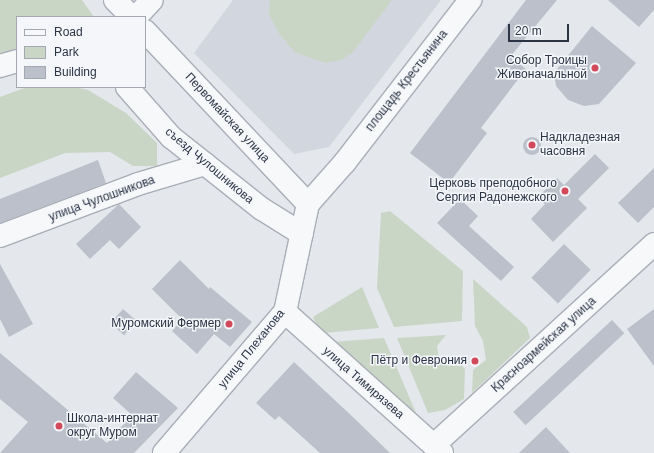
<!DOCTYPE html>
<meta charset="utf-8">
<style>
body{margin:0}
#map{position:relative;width:654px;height:453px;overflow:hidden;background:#e4e7ec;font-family:Helvetica,sans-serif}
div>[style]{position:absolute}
.built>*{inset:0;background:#d2d6de}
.green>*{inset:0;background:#c9d6c5}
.building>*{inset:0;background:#bbc0ca;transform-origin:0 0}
.round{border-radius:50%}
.roads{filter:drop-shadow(1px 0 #a9aeb7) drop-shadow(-1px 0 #a9aeb7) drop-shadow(0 1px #a9aeb7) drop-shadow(0 -1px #a9aeb7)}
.minor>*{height:22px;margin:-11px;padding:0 11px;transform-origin:11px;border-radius:11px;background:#f7f8fa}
.dots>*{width:11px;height:11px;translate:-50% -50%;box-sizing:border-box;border:2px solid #f4f6f9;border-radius:50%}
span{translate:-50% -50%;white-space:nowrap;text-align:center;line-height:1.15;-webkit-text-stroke:3px #f4f6f9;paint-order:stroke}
.poi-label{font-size:12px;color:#2b3445}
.right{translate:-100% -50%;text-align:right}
.left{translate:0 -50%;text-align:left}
.street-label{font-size:12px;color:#2b3445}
.legend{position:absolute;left:16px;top:16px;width:130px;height:72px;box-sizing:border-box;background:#f4f6f9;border:1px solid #a4a8b1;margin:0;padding:5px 7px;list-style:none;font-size:12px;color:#2b3445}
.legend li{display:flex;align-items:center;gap:8px;height:20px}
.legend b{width:20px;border:1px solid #a4a8b1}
.scale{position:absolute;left:508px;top:24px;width:61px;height:18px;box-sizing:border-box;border:2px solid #2b3445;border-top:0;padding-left:5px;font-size:12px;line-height:14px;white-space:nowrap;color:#2b3445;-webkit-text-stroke:3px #f4f6f9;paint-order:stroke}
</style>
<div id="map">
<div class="built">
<i style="clip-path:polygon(233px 0,441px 0,329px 147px,294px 154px,194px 53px)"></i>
</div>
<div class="green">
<i style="clip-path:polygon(0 0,82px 0,94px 17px,17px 17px,17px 50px,0 58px)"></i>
<i style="clip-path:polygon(270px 0,392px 0,353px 52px,341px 60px,325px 63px,295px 52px,280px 35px,269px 15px)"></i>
<i style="clip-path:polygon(27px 87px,75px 87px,88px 90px,126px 113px,157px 143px,157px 166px,133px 166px,110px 152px,65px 153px,0 178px,0 97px)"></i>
<i style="clip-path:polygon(390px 211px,463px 271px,462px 321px,394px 327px,377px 288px,381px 213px)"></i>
<i style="clip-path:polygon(473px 279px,527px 327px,530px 338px,472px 393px,473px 370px,486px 360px,483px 341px,475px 326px)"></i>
<i style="clip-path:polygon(362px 287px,379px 328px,323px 333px,317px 327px,313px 317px)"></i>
<i style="clip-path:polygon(446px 335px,437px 346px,439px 361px,457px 359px,465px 369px,464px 399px,445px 410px,428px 413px,397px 338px)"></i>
<i style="clip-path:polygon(384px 338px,416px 413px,407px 413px,332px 342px)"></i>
</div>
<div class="building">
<i style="clip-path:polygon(526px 0,557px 0,510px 57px,526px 69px,481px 128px,487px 133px,449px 183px,410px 153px)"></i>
<i style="clip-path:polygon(608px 0,654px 0,654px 10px,639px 27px)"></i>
<i style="clip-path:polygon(592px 26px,636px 63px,599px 104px,584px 106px,568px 100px,556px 86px,554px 73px)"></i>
<i class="round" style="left:523px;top:137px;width:18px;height:18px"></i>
<i style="clip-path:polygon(595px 154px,609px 168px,578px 199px,587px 208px,553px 242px,531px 219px,545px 204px,538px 197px,557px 178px,564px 185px)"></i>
<i style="clip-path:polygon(98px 160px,106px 183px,0 223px,0 199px)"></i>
<i style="clip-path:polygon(654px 168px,654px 207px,638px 223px,618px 203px)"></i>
<i style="clip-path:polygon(460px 199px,478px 216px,469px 226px,514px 267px,501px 281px,437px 223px)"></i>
<i style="clip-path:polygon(119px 204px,141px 227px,119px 249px,110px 240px,90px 259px,76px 244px)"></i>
<i style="left:564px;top:244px;width:37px;height:47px;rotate:44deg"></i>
<i style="clip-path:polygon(180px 260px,209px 289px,210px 287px,252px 322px,230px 347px,214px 334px,197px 354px,172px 331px,182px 319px,152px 289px)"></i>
<i style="clip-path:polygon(0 264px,33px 324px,9px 337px,0 319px)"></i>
<i style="left:123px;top:309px;width:18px;height:19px;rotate:41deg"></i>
<i style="clip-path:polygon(654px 309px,654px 366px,627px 329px)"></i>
<i style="left:612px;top:320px;width:18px;height:135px;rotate:47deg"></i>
<i style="clip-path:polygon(0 353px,107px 443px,132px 415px,113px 398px,136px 372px,178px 408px,134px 453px,0 453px,28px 422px,0 399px)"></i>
<i style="clip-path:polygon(294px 362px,355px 419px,390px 453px,320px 453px,279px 416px,275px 420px,256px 403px)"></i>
<i style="clip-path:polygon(546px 427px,570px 453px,519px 453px)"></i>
</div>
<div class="roads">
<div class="minor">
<i style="left:115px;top:0;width:24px;rotate:45deg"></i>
<i style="left:136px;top:17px;width:23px;rotate:-47deg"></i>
<i style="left:145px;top:31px;width:238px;rotate:46.7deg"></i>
<i style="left:0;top:66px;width:18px;rotate:-16deg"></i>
<i style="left:127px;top:87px;width:67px;rotate:48.7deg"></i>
<i style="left:171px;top:137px;width:116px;rotate:38.4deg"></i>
<i style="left:262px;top:209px;width:47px;rotate:32deg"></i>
<i style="left:0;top:236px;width:147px;rotate:-20.6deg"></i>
<i style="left:138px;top:184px;width:70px;rotate:-16.6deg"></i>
<i style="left:285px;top:312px;width:211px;rotate:41.9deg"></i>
<i style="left:434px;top:445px;width:298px;rotate:-42.4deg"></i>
<i style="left:164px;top:453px;width:186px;rotate:-49.4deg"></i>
<i style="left:285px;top:312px;width:110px;rotate:-78deg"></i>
<i style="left:308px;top:204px;width:56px;rotate:-48.6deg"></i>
<i style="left:345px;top:162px;width:205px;rotate:-52.3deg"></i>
</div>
</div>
<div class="dots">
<i style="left:595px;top:68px;background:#d1495b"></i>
<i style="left:532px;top:145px;background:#d1495b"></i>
<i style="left:565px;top:191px;background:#d1495b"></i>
<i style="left:229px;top:324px;background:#d1495b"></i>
<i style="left:475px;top:361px;background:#d1495b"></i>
<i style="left:59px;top:426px;background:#d1495b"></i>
</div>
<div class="poi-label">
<span class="right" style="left:587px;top:68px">Собор Троицы<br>Живоначальной</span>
<span class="left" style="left:540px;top:145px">Надкладезная<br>часовня</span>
<span class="right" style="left:557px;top:191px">Церковь преподобного<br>Сергия Радонежского</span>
<span class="right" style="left:221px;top:324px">Муромский Фермер</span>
<span class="right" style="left:467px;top:361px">Пётр и Феврония</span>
<span class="left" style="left:67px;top:426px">Школа-интернат<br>округ Муром</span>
</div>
<div class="street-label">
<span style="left:407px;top:81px;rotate:-52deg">площадь Крестьянина</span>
<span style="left:227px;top:118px;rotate:47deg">Первомайская улица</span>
<span style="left:209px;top:166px;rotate:40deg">съезд Чулошникова</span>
<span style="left:102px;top:199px;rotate:-20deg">улица Чулошникова</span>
<span style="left:544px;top:345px;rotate:-42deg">Красноармейская улица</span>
<span style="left:252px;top:349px;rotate:-51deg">улица Плеханова</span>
<span style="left:363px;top:383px;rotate:41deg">улица Тимирязева</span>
</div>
<ul class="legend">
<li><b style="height:5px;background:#f7f8fa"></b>Road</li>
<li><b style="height:11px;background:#c9d6c5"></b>Park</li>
<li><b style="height:11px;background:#bbc0ca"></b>Building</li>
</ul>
<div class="scale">20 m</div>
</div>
